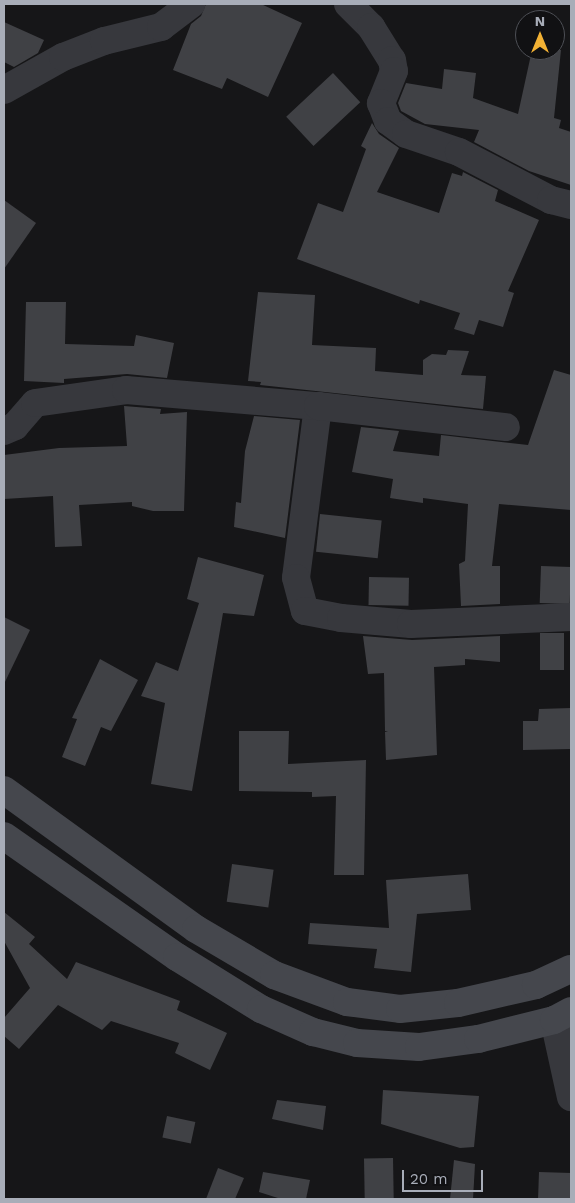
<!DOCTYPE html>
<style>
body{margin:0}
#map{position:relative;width:575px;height:1203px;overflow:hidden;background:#161618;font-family:"Work Sans",sans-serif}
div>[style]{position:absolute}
.building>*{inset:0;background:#404145;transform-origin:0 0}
.street>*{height:28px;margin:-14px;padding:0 14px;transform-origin:14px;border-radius:14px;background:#37383d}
.secondary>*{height:28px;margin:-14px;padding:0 14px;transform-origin:14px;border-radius:14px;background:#45474d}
span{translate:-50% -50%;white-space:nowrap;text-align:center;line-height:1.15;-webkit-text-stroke:5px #111113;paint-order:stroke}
.frame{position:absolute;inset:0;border:5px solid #a8adb8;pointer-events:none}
.north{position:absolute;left:515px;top:10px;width:50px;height:50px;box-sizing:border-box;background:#111113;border:1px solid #4d4f55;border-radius:50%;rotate:0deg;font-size:14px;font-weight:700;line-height:20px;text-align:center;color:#a8adb8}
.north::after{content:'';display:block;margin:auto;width:18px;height:22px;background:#f2b134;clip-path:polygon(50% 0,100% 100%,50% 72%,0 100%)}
.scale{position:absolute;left:402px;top:1170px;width:81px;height:22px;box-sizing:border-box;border:2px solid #a8adb8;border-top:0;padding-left:6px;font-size:15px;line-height:18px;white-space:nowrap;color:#a8adb8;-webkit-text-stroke:4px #111113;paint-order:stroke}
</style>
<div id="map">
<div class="building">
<i style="clip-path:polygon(206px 4px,261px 4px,302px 23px,268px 97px,227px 78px,222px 89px,173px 70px,191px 24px,201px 16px)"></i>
<i style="clip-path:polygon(4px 22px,44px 40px,38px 53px,14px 67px,4px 62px)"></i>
<i style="clip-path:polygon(532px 50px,561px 50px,554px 118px,561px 120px,559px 128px,571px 132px,571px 185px,529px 171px,474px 142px,479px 130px,425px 124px,401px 111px,398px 103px,406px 83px,442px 89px,444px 69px,476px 73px,473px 98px,518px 114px)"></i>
<i style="left:333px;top:73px;width:40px;height:64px;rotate:47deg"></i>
<i style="clip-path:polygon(372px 123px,379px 134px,399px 148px,377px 192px,439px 213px,452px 173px,462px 176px,463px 172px,498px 190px,495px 201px,539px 220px,508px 291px,514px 293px,503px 327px,479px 320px,474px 335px,454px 329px,460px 313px,420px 300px,419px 304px,297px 259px,318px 203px,343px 212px,366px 149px,361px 146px)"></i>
<i style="clip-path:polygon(4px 200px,36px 223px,4px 269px)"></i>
<i style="clip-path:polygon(258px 292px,315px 295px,312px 345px,376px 348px,375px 371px,423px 375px,423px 360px,432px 354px,446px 355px,448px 350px,469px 351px,461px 375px,486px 376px,483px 409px,260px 385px,261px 382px,248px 381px)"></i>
<i style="clip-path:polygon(26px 302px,66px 302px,65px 344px,134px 346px,136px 335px,174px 343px,167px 378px,127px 374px,64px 379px,64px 383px,24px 381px)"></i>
<i style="clip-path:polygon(554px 370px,571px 375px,571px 510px,499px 504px,492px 566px,500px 566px,500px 604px,461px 606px,459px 564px,465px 561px,468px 504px,423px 498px,423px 503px,390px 498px,393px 479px,352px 472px,361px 427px,399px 431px,393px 451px,439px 456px,441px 435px,528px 445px)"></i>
<i style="clip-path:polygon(124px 406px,161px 409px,160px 414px,187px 412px,184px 511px,153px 511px,132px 506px,132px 502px,79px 505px,82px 546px,55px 547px,53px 496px,4px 499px,4px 455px,59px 448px,127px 446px)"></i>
<i style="clip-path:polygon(254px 416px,300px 420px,285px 538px,234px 527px,236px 502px,241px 503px,245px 451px)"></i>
<i style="left:320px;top:514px;width:62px;height:38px;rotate:6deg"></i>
<i style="clip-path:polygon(198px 557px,264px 575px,254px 616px,223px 613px,192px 791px,151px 784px,165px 703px,141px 696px,156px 662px,178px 671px,199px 603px,187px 599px)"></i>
<i style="left:541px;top:566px;width:30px;height:37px;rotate:2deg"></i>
<i style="left:369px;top:577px;width:40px;height:28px;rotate:1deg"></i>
<i style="clip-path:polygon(4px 617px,30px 630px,4px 684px)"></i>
<i style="left:564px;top:633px;width:37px;height:24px;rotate:90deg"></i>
<i style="clip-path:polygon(363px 636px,412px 640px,500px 636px,500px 662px,465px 659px,465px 665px,434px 667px,437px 755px,386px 760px,385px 732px,388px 732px,385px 731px,384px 673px,368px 674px)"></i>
<i style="clip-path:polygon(100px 659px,138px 680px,111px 731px,101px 727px,85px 766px,62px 757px,77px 719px,72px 718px)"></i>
<i style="clip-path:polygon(571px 708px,571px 749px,523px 750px,523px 721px,538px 721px,539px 709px)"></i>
<i style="clip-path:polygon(239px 731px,289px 731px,288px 764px,366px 760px,364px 875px,334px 875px,336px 796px,312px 797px,312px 792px,239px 791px)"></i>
<i style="left:232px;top:864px;width:42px;height:38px;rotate:8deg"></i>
<i style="clip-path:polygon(468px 874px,471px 910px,417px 914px,411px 972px,374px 968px,377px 949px,308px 944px,310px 923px,389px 928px,386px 880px)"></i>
<i style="clip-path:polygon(4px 912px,35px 937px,29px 944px,67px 979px,76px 962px,180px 1001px,177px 1010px,227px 1033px,210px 1070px,175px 1053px,179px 1043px,111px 1021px,102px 1030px,58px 1005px,19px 1049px,4px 1036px,4px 1018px,30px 988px,4px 941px)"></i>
<i style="clip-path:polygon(383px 1090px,479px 1096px,474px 1147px,460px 1148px,381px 1124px)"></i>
<i style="clip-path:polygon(277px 1100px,326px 1106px,323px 1130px,272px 1119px)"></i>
<i style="left:167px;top:1116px;width:29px;height:22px;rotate:12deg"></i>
<i style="left:393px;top:1158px;width:41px;height:29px;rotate:89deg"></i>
<i style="clip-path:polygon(454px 1160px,475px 1164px,473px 1199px,450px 1199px)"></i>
<i style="clip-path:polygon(218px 1168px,244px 1178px,235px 1199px,206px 1199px)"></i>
<i style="clip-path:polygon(263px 1172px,310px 1180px,306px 1199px,281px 1199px,259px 1192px)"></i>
<i style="left:539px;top:1172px;width:32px;height:27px;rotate:2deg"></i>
</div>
<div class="street">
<i style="left:348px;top:4px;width:33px;rotate:45deg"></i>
<i style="left:371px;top:27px;width:39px;rotate:58deg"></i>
<i style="left:392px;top:60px;width:11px;rotate:80deg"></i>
<i style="left:394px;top:71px;width:35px;rotate:112deg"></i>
<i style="left:381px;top:103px;width:19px;rotate:69deg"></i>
<i style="left:388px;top:121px;width:22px;rotate:36deg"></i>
<i style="left:406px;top:134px;width:56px;rotate:18.8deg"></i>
<i style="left:459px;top:152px;width:104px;rotate:27.6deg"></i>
<i style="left:551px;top:200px;width:21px;rotate:14deg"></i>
<i style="left:4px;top:90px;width:68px;rotate:-29.2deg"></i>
<i style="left:63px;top:57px;width:44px;rotate:-21.3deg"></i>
<i style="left:104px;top:41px;width:59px;rotate:-13.8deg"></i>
<i style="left:161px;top:27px;width:38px;rotate:-37deg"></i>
<i style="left:318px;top:406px;width:173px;rotate:97.3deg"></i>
<i style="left:296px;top:578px;width:34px;rotate:75deg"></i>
<i style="left:305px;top:611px;width:37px;rotate:11deg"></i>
<i style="left:341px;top:618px;width:70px;rotate:4.9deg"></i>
<i style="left:411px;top:624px;width:160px;rotate:-2.5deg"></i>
<i style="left:4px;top:431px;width:12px;rotate:-24deg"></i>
<i style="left:15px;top:426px;width:30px;rotate:-49deg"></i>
<i style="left:35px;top:403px;width:92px;rotate:-8.1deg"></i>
<i style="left:126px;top:390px;width:193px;rotate:4.8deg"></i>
<i style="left:318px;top:406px;width:189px;rotate:6.4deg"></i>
<i style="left:554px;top:1020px;width:79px;rotate:77.6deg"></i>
</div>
<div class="secondary">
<i style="left:4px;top:790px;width:237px;rotate:35.9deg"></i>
<i style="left:196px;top:929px;width:91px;rotate:30.5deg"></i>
<i style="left:274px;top:975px;width:78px;rotate:20.3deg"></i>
<i style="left:347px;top:1002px;width:53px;rotate:7.5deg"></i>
<i style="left:400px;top:1009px;width:58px;rotate:-5.9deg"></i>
<i style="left:458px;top:1003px;width:80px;rotate:-13deg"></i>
<i style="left:536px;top:985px;width:38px;rotate:-25deg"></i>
<i style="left:4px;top:836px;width:211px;rotate:35deg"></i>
<i style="left:177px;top:957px;width:99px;rotate:31.8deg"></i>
<i style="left:261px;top:1009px;width:57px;rotate:23.9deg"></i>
<i style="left:313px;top:1032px;width:45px;rotate:14deg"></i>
<i style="left:357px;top:1043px;width:62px;rotate:3.7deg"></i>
<i style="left:419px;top:1047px;width:60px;rotate:-7.7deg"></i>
<i style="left:478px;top:1039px;width:78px;rotate:-14deg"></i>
<i style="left:554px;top:1020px;width:19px;rotate:-28deg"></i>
</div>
<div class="frame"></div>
<div class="north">N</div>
<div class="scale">20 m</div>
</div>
